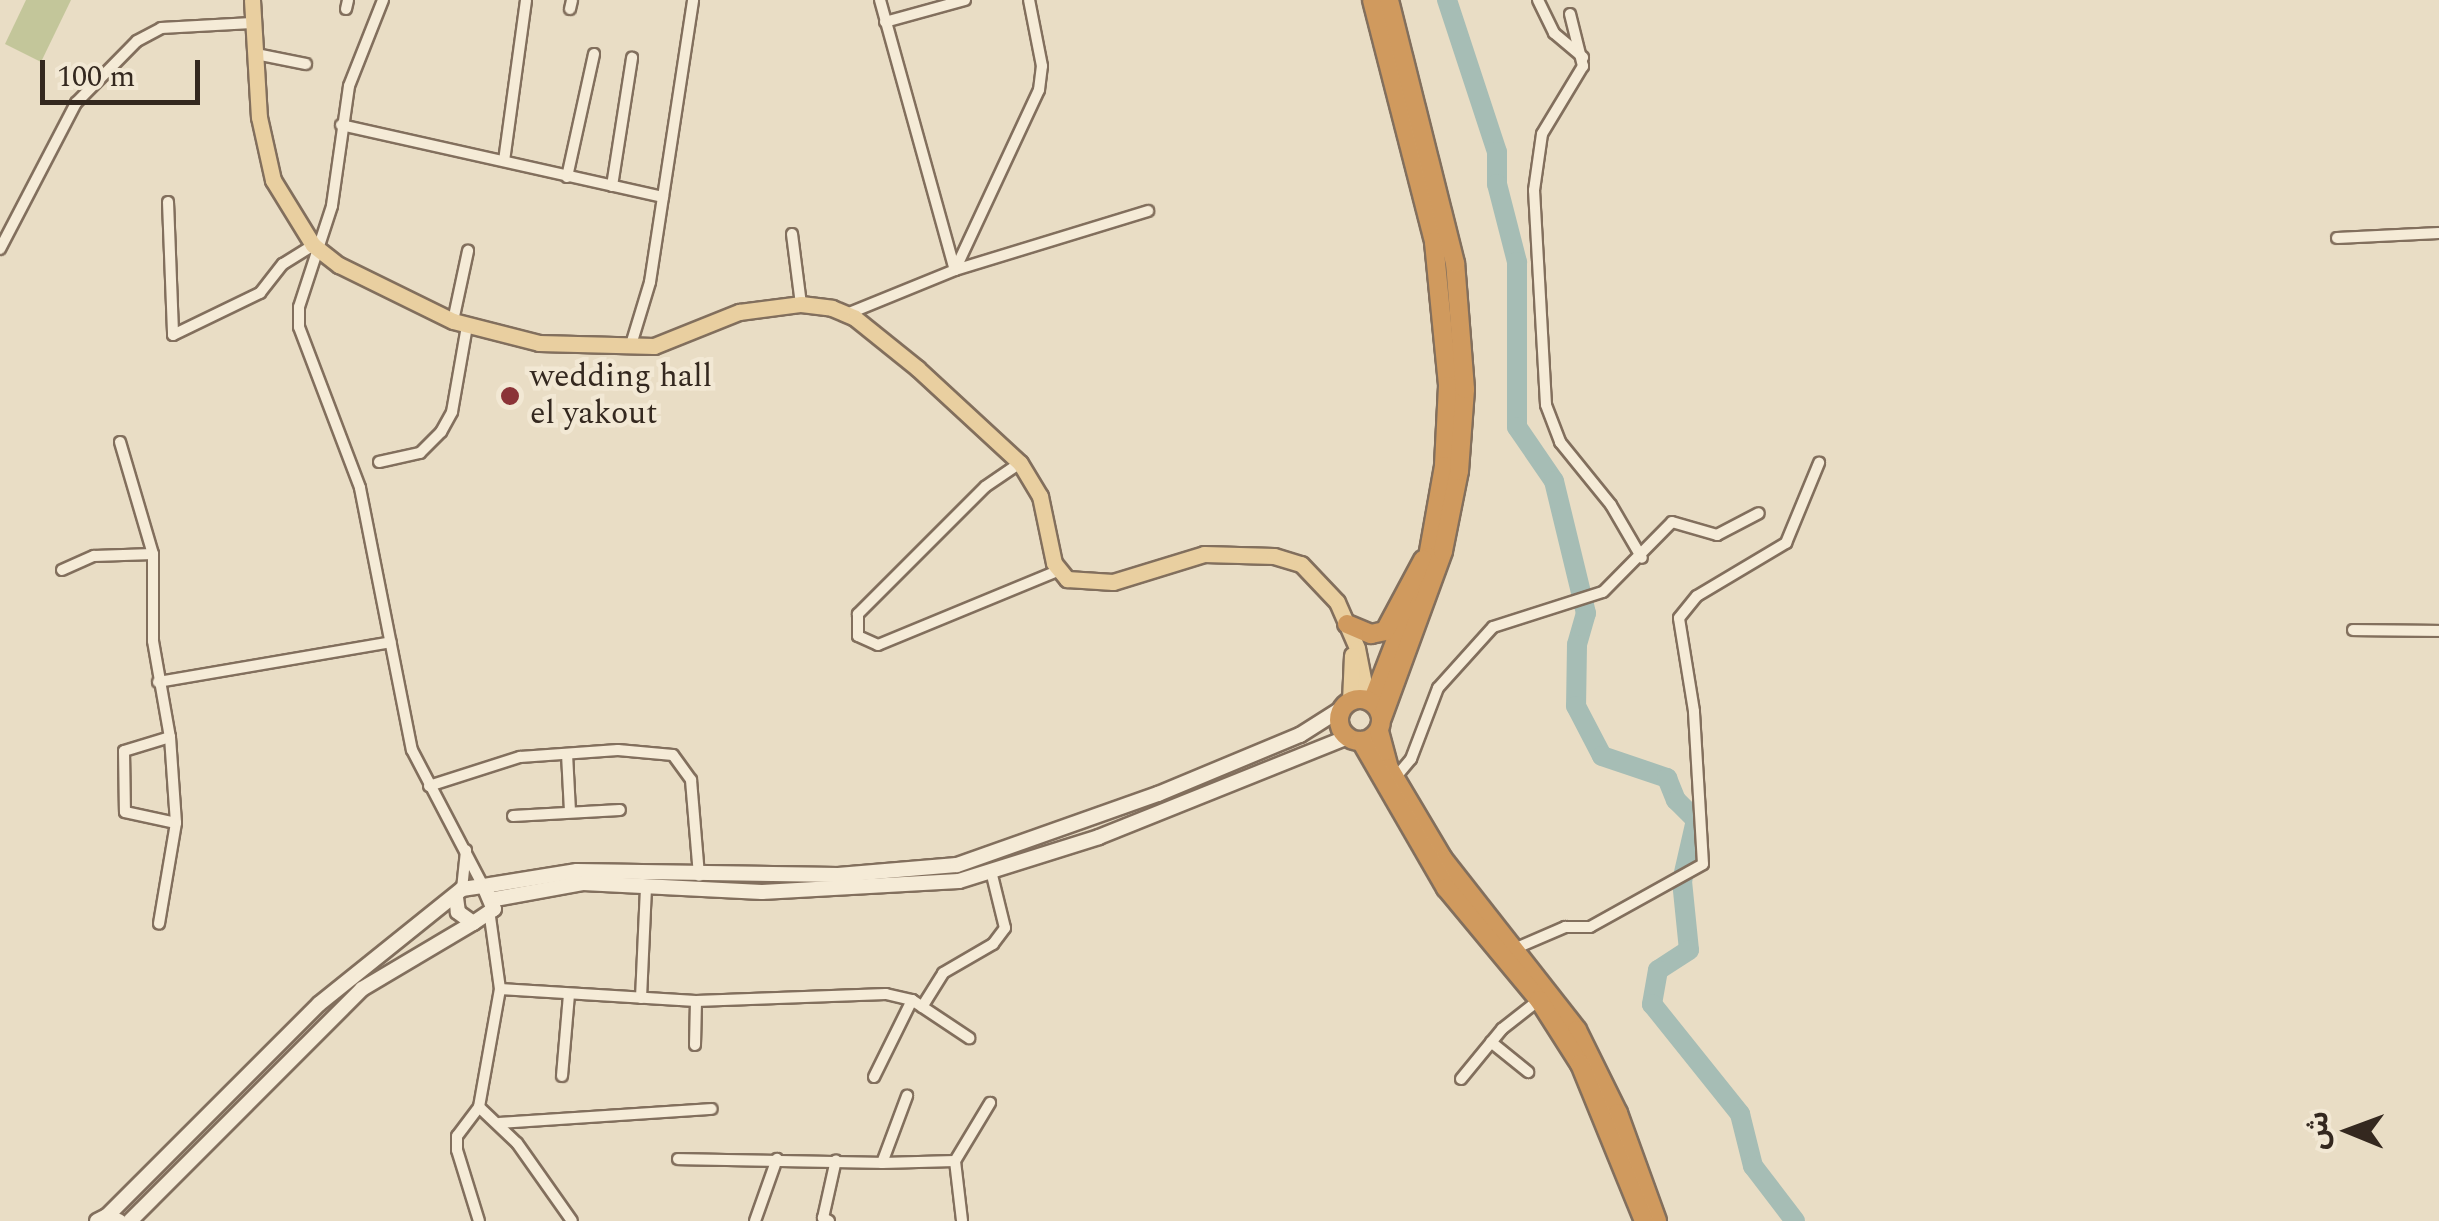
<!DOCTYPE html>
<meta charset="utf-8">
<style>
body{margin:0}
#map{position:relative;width:2439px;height:1221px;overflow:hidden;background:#e9ddc5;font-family:Spectral,"Noto Sans Arabic",serif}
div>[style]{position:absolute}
.green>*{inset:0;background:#c3c69a}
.river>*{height:20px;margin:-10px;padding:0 10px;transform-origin:10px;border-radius:10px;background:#a6bdb5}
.roads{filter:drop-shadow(2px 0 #826f5d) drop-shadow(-2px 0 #826f5d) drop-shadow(0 2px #826f5d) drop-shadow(0 -2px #826f5d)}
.street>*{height:10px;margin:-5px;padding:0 5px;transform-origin:5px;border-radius:5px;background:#f5ebd7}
.secondary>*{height:14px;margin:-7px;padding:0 7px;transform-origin:7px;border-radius:7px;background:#f5ebd7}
.primary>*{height:15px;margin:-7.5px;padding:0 7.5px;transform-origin:7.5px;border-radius:7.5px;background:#e9cfa0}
.highway>*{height:18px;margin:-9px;padding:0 9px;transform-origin:9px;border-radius:9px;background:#d09a5e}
.highway>.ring{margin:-9px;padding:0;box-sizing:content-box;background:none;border:18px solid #d09a5e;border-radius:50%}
.dots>*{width:28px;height:28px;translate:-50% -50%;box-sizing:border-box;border:5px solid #f2e8d4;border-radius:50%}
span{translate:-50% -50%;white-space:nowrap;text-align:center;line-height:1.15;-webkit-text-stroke:9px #f2e8d4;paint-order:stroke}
.poi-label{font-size:32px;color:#34281f}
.left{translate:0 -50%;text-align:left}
.north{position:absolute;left:2299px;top:1081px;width:100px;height:100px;-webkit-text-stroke:8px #f2e8d4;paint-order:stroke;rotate:271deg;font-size:28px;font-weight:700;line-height:40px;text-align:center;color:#34281f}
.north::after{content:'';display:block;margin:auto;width:35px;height:45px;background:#34281f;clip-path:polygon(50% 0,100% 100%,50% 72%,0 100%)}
.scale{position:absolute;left:40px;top:60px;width:160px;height:45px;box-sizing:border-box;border:5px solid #34281f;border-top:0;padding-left:12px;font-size:30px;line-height:35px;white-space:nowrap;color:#34281f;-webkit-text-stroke:8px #f2e8d4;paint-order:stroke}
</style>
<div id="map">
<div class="green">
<i style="clip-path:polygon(26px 0,71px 0,41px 62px,5px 44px)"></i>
</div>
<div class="river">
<i style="left:1447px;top:0;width:160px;rotate:71.8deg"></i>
<i style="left:1497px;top:152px;width:32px;rotate:90deg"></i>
<i style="left:1497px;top:184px;width:81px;rotate:75.6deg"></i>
<i style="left:1517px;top:262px;width:165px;rotate:90deg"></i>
<i style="left:1517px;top:427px;width:65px;rotate:55.6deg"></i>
<i style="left:1554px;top:481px;width:136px;rotate:76.4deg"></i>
<i style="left:1586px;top:613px;width:33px;rotate:106deg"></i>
<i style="left:1577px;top:645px;width:61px;rotate:90.9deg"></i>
<i style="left:1576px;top:706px;width:56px;rotate:62.5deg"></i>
<i style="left:1602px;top:756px;width:69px;rotate:18.7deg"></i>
<i style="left:1667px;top:778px;width:24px;rotate:68deg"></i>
<i style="left:1676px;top:800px;width:28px;rotate:45deg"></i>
<i style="left:1696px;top:820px;width:63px;rotate:102.9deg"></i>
<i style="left:1682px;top:881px;width:69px;rotate:84.2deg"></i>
<i style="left:1689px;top:950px;width:37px;rotate:147deg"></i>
<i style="left:1658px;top:970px;width:35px;rotate:100deg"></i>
<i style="left:1652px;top:1004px;width:141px;rotate:51.3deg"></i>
<i style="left:1740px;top:1114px;width:54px;rotate:76deg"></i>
<i style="left:1753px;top:1166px;width:69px;rotate:52.6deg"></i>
</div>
<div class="roads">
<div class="street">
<i style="left:383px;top:0;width:92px;rotate:111.6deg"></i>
<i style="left:349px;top:86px;width:121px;rotate:98.1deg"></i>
<i style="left:332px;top:206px;width:106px;rotate:108.1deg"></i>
<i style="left:299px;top:307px;width:20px;rotate:90deg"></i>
<i style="left:299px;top:327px;width:172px;rotate:69.2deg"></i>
<i style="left:360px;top:488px;width:267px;rotate:78.8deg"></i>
<i style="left:412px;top:750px;width:153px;rotate:62.4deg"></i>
<i style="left:880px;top:0;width:280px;rotate:74.5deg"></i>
<i style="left:955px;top:270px;width:202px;rotate:-17deg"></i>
<i style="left:1538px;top:0;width:37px;rotate:64deg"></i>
<i style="left:1554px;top:33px;width:38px;rotate:40deg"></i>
<i style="left:346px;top:9px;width:9px;rotate:-77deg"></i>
<i style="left:570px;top:9px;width:9px;rotate:-77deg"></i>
<i style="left:1570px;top:14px;width:54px;rotate:76deg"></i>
<i style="left:1583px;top:66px;width:79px;rotate:121.1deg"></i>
<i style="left:1542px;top:134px;width:57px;rotate:98.1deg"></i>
<i style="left:1534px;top:190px;width:215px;rotate:86.8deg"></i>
<i style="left:1546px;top:405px;width:40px;rotate:69deg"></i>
<i style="left:1560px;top:442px;width:81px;rotate:51deg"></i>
<i style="left:1611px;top:505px;width:61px;rotate:59.7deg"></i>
<i style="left:885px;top:22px;width:83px;rotate:-15.4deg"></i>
<i style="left:256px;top:54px;width:51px;rotate:11.3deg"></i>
<i style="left:341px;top:125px;width:330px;rotate:12.6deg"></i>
<i style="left:504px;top:161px;width:162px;rotate:-82.2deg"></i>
<i style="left:567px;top:177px;width:126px;rotate:-77.6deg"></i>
<i style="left:612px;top:186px;width:130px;rotate:-81.1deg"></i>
<i style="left:168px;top:202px;width:133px;rotate:87.8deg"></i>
<i style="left:173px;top:335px;width:97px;rotate:-25.8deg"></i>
<i style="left:260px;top:293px;width:37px;rotate:-52deg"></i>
<i style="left:283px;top:264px;width:36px;rotate:-32deg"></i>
<i style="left:792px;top:234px;width:71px;rotate:82.7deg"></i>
<i style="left:2337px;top:238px;width:102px;rotate:-2.8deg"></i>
<i style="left:0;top:249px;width:165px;rotate:-62.5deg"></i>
<i style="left:76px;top:103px;width:87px;rotate:-45.5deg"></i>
<i style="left:137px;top:41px;width:27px;rotate:-28deg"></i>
<i style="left:161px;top:28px;width:91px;rotate:-3.1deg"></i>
<i style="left:847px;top:314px;width:117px;rotate:-22.2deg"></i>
<i style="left:955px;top:270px;width:199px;rotate:-65deg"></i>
<i style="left:1039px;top:90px;width:24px;rotate:-83deg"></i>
<i style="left:1042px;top:66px;width:67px;rotate:-101.1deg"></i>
<i style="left:453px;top:321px;width:72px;rotate:-77.9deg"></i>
<i style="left:630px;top:348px;width:69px;rotate:-73.1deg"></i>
<i style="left:650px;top:282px;width:285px;rotate:-81.3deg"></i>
<i style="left:120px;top:442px;width:117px;rotate:73.6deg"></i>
<i style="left:153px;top:554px;width:87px;rotate:90deg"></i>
<i style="left:153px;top:641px;width:97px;rotate:80deg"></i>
<i style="left:170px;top:737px;width:86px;rotate:86deg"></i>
<i style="left:176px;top:823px;width:102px;rotate:99.6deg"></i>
<i style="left:379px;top:462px;width:42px;rotate:-12.4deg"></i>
<i style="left:420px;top:453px;width:30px;rotate:-45deg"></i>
<i style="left:441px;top:432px;width:23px;rotate:-61deg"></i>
<i style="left:452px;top:412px;width:87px;rotate:-80.1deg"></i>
<i style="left:1020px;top:463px;width:42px;rotate:145.6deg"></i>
<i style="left:985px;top:487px;width:180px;rotate:135deg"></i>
<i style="left:858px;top:614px;width:22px;rotate:90deg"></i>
<i style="left:858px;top:636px;width:22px;rotate:24deg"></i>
<i style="left:878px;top:645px;width:197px;rotate:-22.4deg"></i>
<i style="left:62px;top:570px;width:35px;rotate:-24deg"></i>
<i style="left:94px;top:556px;width:59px;rotate:-1.9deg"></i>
<i style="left:2353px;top:630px;width:86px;rotate:0.7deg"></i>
<i style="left:158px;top:682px;width:236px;rotate:-9.7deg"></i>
<i style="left:170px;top:737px;width:48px;rotate:163.1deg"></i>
<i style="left:124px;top:751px;width:61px;rotate:89.1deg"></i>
<i style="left:125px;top:812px;width:52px;rotate:12.2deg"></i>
<i style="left:567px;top:754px;width:58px;rotate:87deg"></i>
<i style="left:1395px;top:778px;width:25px;rotate:-50deg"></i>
<i style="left:1411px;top:759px;width:76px;rotate:-69.2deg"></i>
<i style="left:1438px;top:688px;width:82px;rotate:-48deg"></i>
<i style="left:1493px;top:627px;width:115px;rotate:-17.7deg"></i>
<i style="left:1603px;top:592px;width:98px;rotate:-45.4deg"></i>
<i style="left:1672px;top:522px;width:47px;rotate:16.1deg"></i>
<i style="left:1717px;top:535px;width:47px;rotate:-27.6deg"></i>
<i style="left:429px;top:786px;width:96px;rotate:-17.7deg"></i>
<i style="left:520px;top:757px;width:98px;rotate:-4.1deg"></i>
<i style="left:618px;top:750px;width:55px;rotate:5.2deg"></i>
<i style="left:673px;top:755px;width:31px;rotate:54deg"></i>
<i style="left:691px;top:780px;width:96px;rotate:85.2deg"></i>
<i style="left:513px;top:816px;width:107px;rotate:-3.2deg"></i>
<i style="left:462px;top:889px;width:39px;rotate:-84deg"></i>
<i style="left:490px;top:917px;width:73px;rotate:82.1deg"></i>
<i style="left:500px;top:989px;width:120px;rotate:100.1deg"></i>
<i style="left:479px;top:1107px;width:52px;rotate:43.5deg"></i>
<i style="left:517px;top:1143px;width:95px;rotate:54.8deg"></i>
<i style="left:1514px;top:949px;width:56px;rotate:-23.3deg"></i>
<i style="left:1565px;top:927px;width:25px"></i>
<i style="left:1590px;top:927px;width:129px;rotate:-29.1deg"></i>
<i style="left:1703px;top:864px;width:153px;rotate:-93.4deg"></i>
<i style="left:1694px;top:711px;width:94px;rotate:-99.2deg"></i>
<i style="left:1679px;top:618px;width:28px;rotate:-51deg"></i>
<i style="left:1697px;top:596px;width:104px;rotate:-30.8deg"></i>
<i style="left:1786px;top:543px;width:87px;rotate:-67.6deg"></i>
<i style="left:500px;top:989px;width:196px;rotate:3.5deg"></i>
<i style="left:696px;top:1001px;width:190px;rotate:-2.1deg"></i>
<i style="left:886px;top:994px;width:27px;rotate:13deg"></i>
<i style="left:912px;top:1000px;width:69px;rotate:33.7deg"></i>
<i style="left:641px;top:998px;width:111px;rotate:-87.4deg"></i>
<i style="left:922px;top:1007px;width:40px;rotate:-58deg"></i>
<i style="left:943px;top:973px;width:58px;rotate:-30.1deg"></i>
<i style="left:993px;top:944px;width:20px;rotate:-53deg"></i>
<i style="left:1005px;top:928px;width:55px;rotate:-103.8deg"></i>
<i style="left:1491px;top:1042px;width:48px;rotate:39deg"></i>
<i style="left:695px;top:1045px;width:44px;rotate:-88.7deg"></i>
<i style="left:562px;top:1076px;width:82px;rotate:-85.1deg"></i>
<i style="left:874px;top:1077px;width:86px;rotate:-63.7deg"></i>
<i style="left:1461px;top:1079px;width:65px;rotate:-50.6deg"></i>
<i style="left:1502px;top:1029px;width:47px;rotate:-38.1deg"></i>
<i style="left:479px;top:1107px;width:36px;rotate:127deg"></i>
<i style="left:457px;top:1136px;width:14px;rotate:90deg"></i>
<i style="left:457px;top:1150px;width:74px;rotate:72.8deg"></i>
<i style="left:500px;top:1123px;width:212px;rotate:-3.8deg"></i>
<i style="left:678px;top:1159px;width:204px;rotate:1.1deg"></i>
<i style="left:882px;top:1163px;width:72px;rotate:-69.5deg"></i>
<i style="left:955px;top:1161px;width:60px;rotate:83.3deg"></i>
<i style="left:882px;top:1163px;width:73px;rotate:-1.6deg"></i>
<i style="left:955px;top:1161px;width:68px;rotate:-58.9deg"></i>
<i style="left:755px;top:1221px;width:66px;rotate:-70.5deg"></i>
<i style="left:829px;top:1221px;width:7px;rotate:-153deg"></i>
<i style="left:823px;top:1218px;width:59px;rotate:-77.4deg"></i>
</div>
<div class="secondary">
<i style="left:484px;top:886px;width:94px;rotate:-9.2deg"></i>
<i style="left:577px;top:871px;width:261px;rotate:0.9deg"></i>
<i style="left:838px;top:875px;width:119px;rotate:-4.8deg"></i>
<i style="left:957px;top:865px;width:213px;rotate:-19.5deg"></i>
<i style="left:1158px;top:794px;width:154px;rotate:-22.6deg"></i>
<i style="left:1300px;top:735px;width:49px;rotate:-32.4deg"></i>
<i style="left:495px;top:899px;width:89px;rotate:-10.3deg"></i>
<i style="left:583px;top:883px;width:179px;rotate:2.9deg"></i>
<i style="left:762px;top:892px;width:197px;rotate:-3.2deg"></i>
<i style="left:959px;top:881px;width:147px;rotate:-17.4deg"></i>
<i style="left:1099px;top:837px;width:268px;rotate:-21.9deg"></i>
<i style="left:107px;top:1216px;width:300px;rotate:-45deg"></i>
<i style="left:319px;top:1004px;width:184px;rotate:-38.8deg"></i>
<i style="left:462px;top:889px;width:22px;rotate:-8deg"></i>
<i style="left:484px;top:886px;width:25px;rotate:67deg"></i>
<i style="left:494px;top:909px;width:25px;rotate:146deg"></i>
<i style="left:473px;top:923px;width:19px;rotate:-144deg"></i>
<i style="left:458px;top:912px;width:14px;rotate:-98deg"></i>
<i style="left:97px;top:1221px;width:11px;rotate:-27deg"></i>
<i style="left:107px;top:1216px;width:13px;rotate:23deg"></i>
<i style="left:130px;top:1221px;width:328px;rotate:-45deg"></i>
<i style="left:362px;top:989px;width:129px;rotate:-30.7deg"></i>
</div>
<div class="primary">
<i style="left:252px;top:0;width:117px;rotate:86.6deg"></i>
<i style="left:259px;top:117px;width:65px;rotate:77.5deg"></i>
<i style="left:273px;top:180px;width:76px;rotate:58.4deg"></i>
<i style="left:313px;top:245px;width:33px;rotate:38deg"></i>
<i style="left:339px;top:265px;width:127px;rotate:26.2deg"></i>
<i style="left:453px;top:321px;width:89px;rotate:14.3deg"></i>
<i style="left:539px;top:343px;width:115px;rotate:1.5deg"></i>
<i style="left:654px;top:346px;width:92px;rotate:-21.8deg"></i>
<i style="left:739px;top:312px;width:63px;rotate:-7.4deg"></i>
<i style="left:801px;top:304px;width:31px;rotate:7deg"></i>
<i style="left:832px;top:308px;width:25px;rotate:23deg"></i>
<i style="left:855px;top:318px;width:80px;rotate:38.9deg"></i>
<i style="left:917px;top:368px;width:140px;rotate:42.7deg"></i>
<i style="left:1020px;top:463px;width:39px;rotate:59deg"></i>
<i style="left:1040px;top:496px;width:68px;rotate:78.2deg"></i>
<i style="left:1054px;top:563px;width:21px;rotate:51deg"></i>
<i style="left:1067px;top:579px;width:46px;rotate:3.7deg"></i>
<i style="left:1113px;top:582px;width:95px;rotate:-17.1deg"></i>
<i style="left:1204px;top:554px;width:70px;rotate:1.6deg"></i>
<i style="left:1274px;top:556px;width:28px;rotate:17deg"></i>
<i style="left:1301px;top:564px;width:52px;rotate:46.5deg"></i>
<i style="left:1337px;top:602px;width:50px;rotate:66.5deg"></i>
<i style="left:1357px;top:648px;width:52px;rotate:78.9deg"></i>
<i style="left:1350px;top:701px;width:46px;rotate:-87.5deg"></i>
</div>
<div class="highway">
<i style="left:1372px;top:0;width:250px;rotate:75.6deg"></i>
<i style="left:1434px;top:242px;width:145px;rotate:84.4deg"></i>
<i style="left:1448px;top:386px;width:80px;rotate:92.9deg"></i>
<i style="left:1444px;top:466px;width:92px;rotate:100deg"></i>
<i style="left:1428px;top:557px;width:155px;rotate:111.1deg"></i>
<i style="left:1347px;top:624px;width:26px;rotate:23deg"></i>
<i style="left:1371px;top:634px;width:14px;rotate:-12deg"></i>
<i style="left:1385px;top:631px;width:81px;rotate:-61.8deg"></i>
<i class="ring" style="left:1339px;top:699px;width:24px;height:24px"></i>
<i style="left:1382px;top:718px;width:178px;rotate:-69.9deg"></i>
<i style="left:1443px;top:551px;width:82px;rotate:-78.7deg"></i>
<i style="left:1459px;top:471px;width:82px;rotate:-85.8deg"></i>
<i style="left:1465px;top:389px;width:126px;rotate:-94.5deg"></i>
<i style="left:1455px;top:263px;width:271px;rotate:-104.1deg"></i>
<i style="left:1379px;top:731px;width:38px;rotate:75deg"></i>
<i style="left:1389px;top:768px;width:106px;rotate:59.3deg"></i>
<i style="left:1443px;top:859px;width:217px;rotate:51.9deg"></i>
<i style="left:1577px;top:1030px;width:93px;rotate:63.7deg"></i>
<i style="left:1618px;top:1113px;width:115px;rotate:70.1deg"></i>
<i style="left:1361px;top:741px;width:170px;rotate:60deg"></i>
<i style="left:1446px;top:888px;width:146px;rotate:50.3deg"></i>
<i style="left:1539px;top:1000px;width:76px;rotate:57.4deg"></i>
<i style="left:1580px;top:1064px;width:170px;rotate:67.8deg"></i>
</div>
</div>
<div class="dots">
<i style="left:510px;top:396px;background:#8b3337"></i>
</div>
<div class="poi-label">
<span class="left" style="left:530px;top:396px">wedding hall<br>el yakout</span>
</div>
<div class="north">ش</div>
<div class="scale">100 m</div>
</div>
